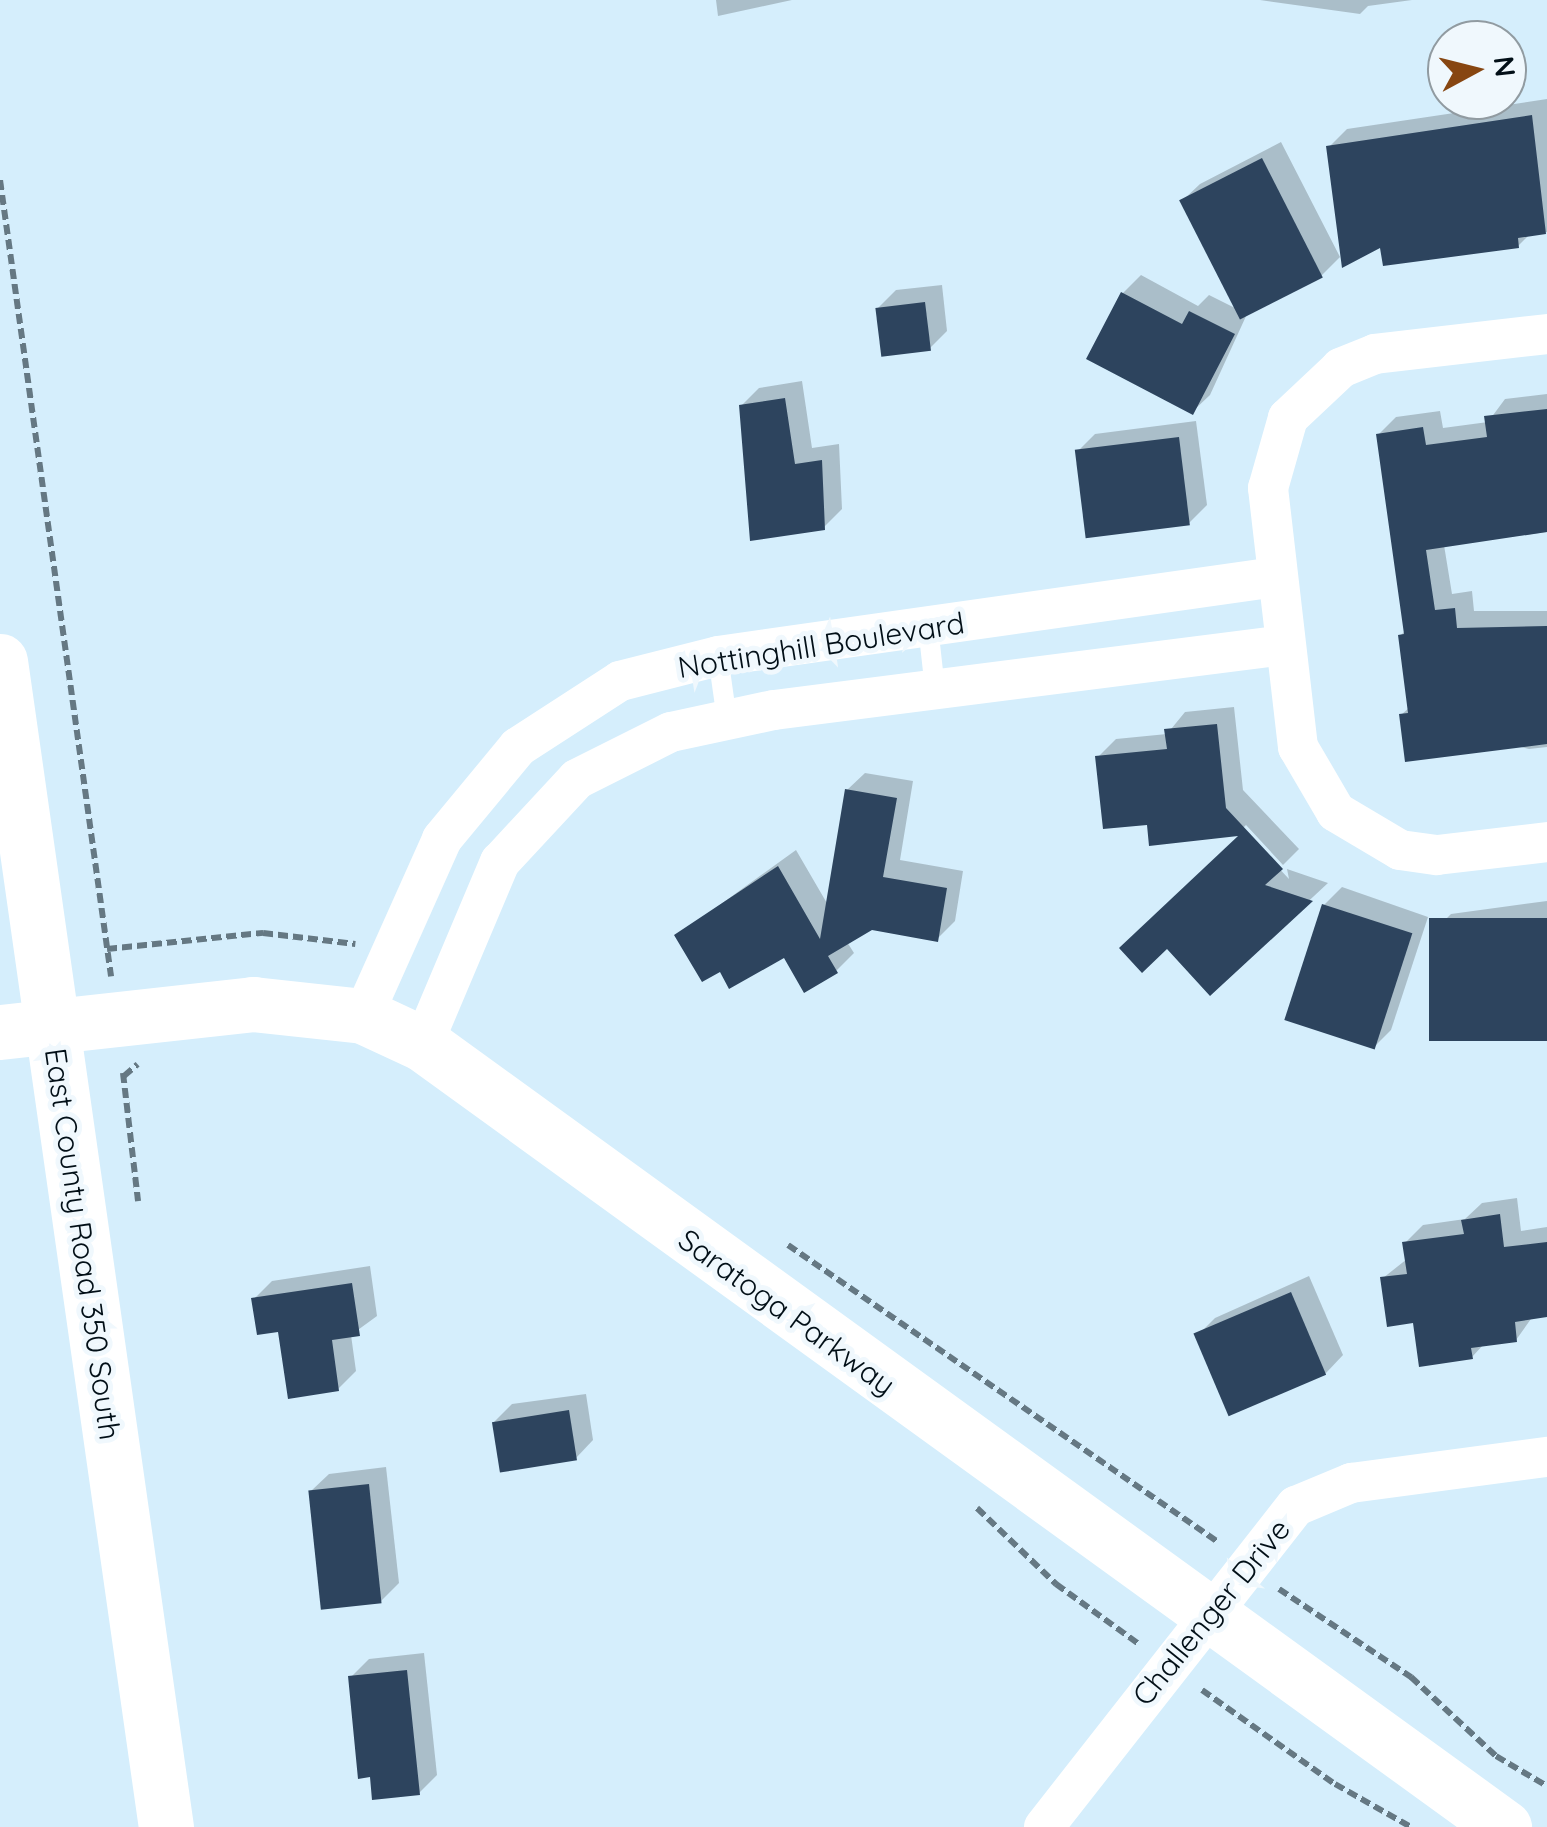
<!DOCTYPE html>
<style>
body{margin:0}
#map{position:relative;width:1547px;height:1827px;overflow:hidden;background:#d5eefc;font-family:Quicksand,sans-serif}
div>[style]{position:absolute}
.shadow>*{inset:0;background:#0003}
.building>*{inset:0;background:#2d445e;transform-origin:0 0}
.path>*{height:6px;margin-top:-3px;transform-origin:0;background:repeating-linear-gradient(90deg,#657883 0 10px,transparent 0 15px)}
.lane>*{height:20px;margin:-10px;padding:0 10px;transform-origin:10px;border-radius:10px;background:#fff}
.street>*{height:40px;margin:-20px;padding:0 20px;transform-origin:20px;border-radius:20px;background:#fff}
.secondary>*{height:55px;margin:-27.5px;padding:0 27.5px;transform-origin:27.5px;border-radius:27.5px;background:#fff}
span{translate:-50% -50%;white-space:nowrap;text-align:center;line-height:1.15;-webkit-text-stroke:10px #f0f8fd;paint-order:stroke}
.street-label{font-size:30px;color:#020f17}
.north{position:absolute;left:1427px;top:20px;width:100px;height:100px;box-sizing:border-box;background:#f0f8fd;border:2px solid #919ba1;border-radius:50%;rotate:83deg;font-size:28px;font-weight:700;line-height:40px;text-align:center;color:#020f17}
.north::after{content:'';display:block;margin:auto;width:35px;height:45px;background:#874611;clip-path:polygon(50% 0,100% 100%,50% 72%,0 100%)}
</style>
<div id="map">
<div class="shadow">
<i style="clip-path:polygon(716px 0,792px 0,718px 16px)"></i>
<i style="clip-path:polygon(1260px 0,1412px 0,1368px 6px,1360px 14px)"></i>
<i style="clip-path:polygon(1547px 99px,1547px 232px,1530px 234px,1518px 246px,1382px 244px,1329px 147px,1347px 129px)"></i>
<i style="clip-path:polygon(1281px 142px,1340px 257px,1322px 275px,1247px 314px,1210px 395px,1192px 412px,1089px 358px,1123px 293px,1141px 275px,1198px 306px,1209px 295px,1237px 309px,1182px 201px,1200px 184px)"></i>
<i style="clip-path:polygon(942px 285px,947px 331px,929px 349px,878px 308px,896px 290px)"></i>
<i style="clip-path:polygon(802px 381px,812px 448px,839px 444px,842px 509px,824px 527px,741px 406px,759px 388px)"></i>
<i style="clip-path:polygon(1547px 394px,1547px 532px,1444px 545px,1452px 594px,1472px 591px,1474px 611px,1547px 611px,1547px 747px,1529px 749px,1401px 715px,1410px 707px,1401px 635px,1406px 630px,1378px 435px,1396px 417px,1440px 411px,1443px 428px,1488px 422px,1505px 399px)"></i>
<i style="clip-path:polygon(1196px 421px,1207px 505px,1189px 523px,1077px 452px,1095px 434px)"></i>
<i style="clip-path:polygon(1234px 707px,1243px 790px,1299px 849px,1283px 865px,1246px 825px,1242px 829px,1289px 879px,1287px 869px,1328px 883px,1210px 993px,1244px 833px,1149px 822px,1098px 757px,1116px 739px,1167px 734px,1185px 712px)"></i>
<i style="clip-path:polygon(865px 773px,913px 781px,900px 860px,963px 871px,955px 921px,937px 939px,872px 928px,847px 942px,854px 953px,836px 971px,784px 954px,721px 968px,678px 935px,796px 850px,828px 905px,847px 790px)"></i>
<i style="clip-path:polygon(1342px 887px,1428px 917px,1391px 1030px,1373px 1048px,1324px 905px)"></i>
<i style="clip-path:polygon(1547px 901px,1547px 1040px,1433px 932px,1451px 914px)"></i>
<i style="clip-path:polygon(1517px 1198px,1521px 1231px,1547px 1227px,1547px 1315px,1533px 1316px,1516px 1340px,1484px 1344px,1472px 1357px,1415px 1320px,1383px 1278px,1407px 1259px,1405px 1243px,1423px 1225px,1465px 1219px,1482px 1203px)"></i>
<i style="clip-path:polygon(370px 1266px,377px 1316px,351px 1335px,356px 1371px,338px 1389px,254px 1299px,272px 1281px)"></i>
<i style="clip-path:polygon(1309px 1276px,1343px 1355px,1326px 1373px,1197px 1336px,1215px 1318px)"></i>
<i style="clip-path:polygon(586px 1394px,593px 1440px,576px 1458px,494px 1422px,512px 1404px)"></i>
<i style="clip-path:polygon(386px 1467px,399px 1583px,381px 1601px,311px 1491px,329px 1474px)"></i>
<i style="clip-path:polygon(424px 1653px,437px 1775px,419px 1793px,351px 1677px,369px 1659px)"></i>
</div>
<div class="building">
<i style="clip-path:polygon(1532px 115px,1546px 234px,1518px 238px,1519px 248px,1383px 266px,1380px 248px,1342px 268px,1326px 146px)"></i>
<i style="left:1262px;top:158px;width:134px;height:93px;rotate:63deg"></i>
<i style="clip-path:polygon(1121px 292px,1182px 324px,1189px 311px,1235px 334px,1193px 415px,1086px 359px)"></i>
<i style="left:925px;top:302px;width:49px;height:50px;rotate:83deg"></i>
<i style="clip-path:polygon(785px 398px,795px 464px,822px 460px,825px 530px,750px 541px,739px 405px)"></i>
<i style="clip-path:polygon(1547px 409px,1547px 532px,1426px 550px,1435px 610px,1455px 608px,1457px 628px,1547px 626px,1547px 744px,1405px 762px,1399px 714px,1408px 713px,1398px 635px,1404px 634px,1376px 434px,1423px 427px,1426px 445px,1487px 437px,1484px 416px)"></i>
<i style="left:1179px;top:437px;width:89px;height:105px;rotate:83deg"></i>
<i style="clip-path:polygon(1217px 724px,1226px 808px,1283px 869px,1265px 885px,1313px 901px,1210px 996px,1167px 949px,1142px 973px,1119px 948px,1238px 836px,1149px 846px,1147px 825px,1103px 829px,1095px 756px,1167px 749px,1164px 729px)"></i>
<i style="clip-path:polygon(845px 789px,897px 798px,883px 877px,947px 888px,938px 942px,872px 930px,828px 956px,838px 973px,804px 993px,784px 958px,729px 989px,720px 972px,702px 982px,674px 935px,778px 866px,820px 939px)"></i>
<i style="left:1322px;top:904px;width:95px;height:122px;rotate:18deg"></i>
<i style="left:1547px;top:918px;width:123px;height:118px;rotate:90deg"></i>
<i style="clip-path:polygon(1500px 1214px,1504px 1247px,1547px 1242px,1547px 1317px,1515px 1322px,1517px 1342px,1471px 1348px,1473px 1359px,1419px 1367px,1413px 1323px,1387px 1327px,1380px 1277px,1407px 1274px,1402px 1242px,1464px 1234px,1461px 1220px)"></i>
<i style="clip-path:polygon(352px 1283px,360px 1336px,332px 1340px,339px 1391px,288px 1399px,278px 1332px,257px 1335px,251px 1298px)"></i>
<i style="left:1291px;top:1292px;width:90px;height:106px;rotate:67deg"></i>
<i style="left:569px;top:1410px;width:51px;height:78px;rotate:81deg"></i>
<i style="left:369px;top:1484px;width:120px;height:61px;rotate:84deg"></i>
<i style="clip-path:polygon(407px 1670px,420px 1795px,372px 1800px,370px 1777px,358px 1779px,348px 1676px)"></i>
</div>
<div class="path">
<i style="left:0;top:180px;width:804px;rotate:82.06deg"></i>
<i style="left:107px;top:949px;width:157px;rotate:-5.9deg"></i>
<i style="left:263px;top:933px;width:93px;rotate:6.8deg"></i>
<i style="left:123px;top:1073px;width:129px;rotate:83.3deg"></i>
<i style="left:124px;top:1076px;width:18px;rotate:-41deg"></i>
<i style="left:788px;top:1245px;width:523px;rotate:34.63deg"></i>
<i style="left:977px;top:1508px;width:110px;rotate:43.9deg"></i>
<i style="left:1056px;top:1584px;width:102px;rotate:35.9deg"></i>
<i style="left:1279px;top:1589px;width:159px;rotate:33.7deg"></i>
<i style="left:1411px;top:1677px;width:116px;rotate:42.9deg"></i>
<i style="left:1496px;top:1756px;width:59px;rotate:30.5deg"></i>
<i style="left:1202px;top:1690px;width:163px;rotate:35.3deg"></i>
<i style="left:1335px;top:1784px;width:87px;rotate:29.5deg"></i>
</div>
<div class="lane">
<i style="left:928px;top:626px;width:63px;rotate:83.7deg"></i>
<i style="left:718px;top:656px;width:65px;rotate:82deg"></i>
</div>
<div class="street">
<i style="left:1547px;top:334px;width:173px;rotate:173.4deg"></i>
<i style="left:1375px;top:354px;width:37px;rotate:158deg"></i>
<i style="left:1341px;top:368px;width:73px;rotate:136.7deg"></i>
<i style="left:1288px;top:418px;width:73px;rotate:105.9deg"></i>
<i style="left:1268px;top:488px;width:261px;rotate:83.4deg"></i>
<i style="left:1298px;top:747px;width:75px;rotate:59.7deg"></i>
<i style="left:1336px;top:812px;width:74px;rotate:30.7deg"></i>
<i style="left:1400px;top:850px;width:37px;rotate:8deg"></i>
<i style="left:1437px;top:855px;width:111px;rotate:-6.7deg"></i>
<i style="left:363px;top:1016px;width:194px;rotate:-65.9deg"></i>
<i style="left:442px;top:839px;width:119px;rotate:-50.4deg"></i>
<i style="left:518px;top:747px;width:121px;rotate:-32.9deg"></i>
<i style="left:620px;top:681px;width:101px;rotate:-14.3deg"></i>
<i style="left:718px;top:656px;width:563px;rotate:-8.07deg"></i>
<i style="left:423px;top:1044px;width:198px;rotate:-67.1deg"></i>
<i style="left:500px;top:862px;width:113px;rotate:-47.1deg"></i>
<i style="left:577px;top:779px;width:105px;rotate:-26.6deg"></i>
<i style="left:671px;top:732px;width:105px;rotate:-12.1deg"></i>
<i style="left:774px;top:710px;width:515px;rotate:-7.25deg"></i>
<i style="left:1044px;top:1827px;width:408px;rotate:-51.9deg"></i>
<i style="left:1296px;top:1506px;width:60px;rotate:-22.7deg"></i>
<i style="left:1351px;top:1483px;width:198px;rotate:-7.6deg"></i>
</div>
<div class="secondary">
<i style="left:0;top:661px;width:1178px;rotate:81.9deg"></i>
<i style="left:0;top:1032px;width:255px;rotate:-6.3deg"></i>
<i style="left:253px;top:1004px;width:111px;rotate:6.2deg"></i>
<i style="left:363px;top:1016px;width:66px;rotate:25deg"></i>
<i style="left:423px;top:1044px;width:1335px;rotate:35.92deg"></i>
</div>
<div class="street-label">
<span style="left:821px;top:645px;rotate:-9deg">Nottinghill Boulevard</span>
<span style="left:83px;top:1244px;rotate:82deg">East County Road 350 South</span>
<span style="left:787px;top:1312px;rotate:36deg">Saratoga Parkway</span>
<span style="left:1211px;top:1612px;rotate:-51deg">Challenger Drive</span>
</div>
<div class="north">N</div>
</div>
